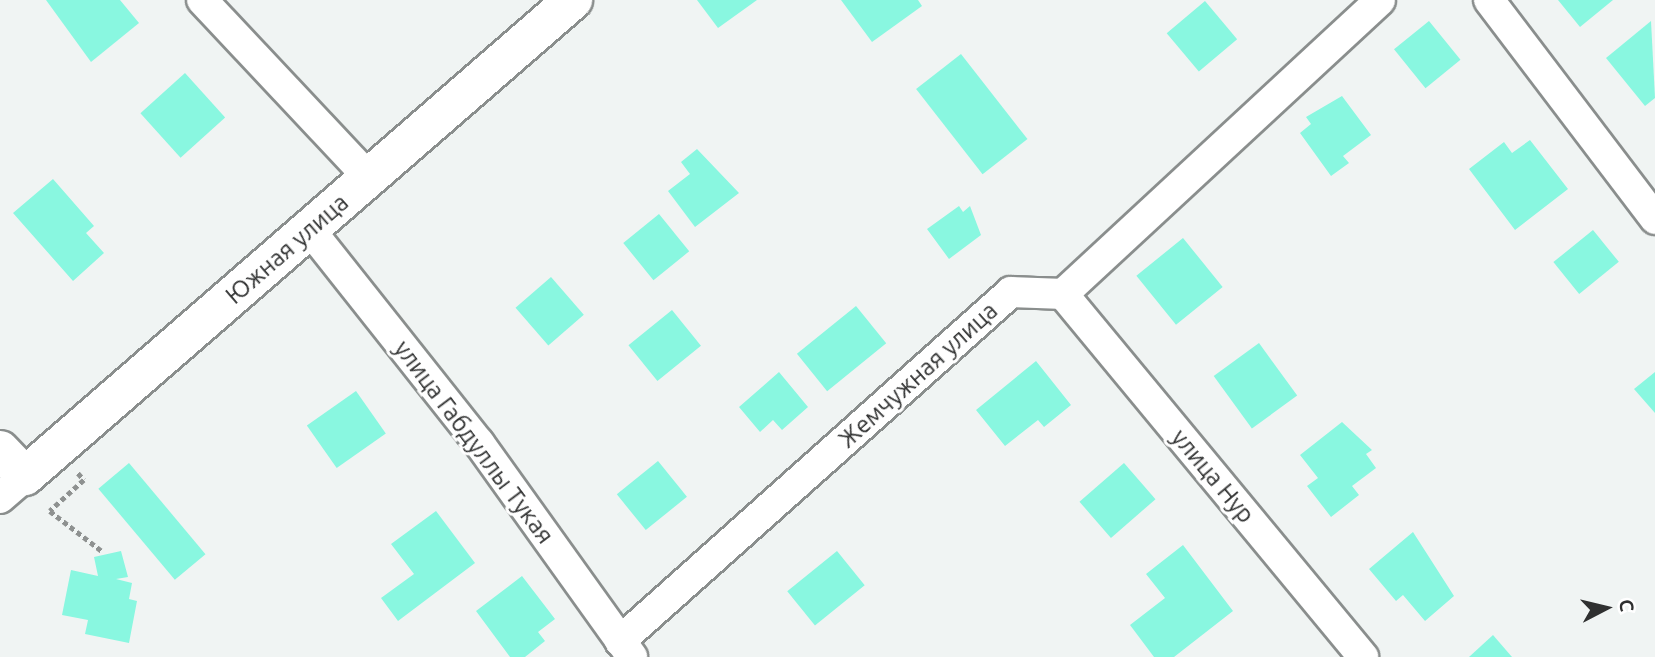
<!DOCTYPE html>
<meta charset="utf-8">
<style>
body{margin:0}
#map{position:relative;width:1655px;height:657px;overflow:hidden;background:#f0f4f3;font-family:Ubuntu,sans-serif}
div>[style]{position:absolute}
.building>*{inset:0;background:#89f7e0;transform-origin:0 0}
.path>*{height:4.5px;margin-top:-2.25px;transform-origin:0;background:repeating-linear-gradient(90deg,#8e9190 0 5px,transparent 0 8.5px)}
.roads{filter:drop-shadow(2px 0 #8a8e8d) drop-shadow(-2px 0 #8a8e8d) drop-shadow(0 2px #8a8e8d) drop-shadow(0 -2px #8a8e8d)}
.street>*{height:30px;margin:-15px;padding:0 15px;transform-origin:15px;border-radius:15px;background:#fff}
.secondary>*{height:38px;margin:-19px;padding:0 19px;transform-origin:19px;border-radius:19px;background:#fff}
span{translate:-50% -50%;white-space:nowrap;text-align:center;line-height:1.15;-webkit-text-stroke:6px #fff;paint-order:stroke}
.street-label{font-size:24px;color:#2f3030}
.north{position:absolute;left:1571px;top:573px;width:70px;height:70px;-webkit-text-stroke:5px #fff;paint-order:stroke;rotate:83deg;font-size:19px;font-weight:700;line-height:28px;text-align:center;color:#2f3030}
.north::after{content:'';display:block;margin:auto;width:24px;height:32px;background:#2f3030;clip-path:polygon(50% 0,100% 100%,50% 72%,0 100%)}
</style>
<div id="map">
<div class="building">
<i style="clip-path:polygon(46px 0,120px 0,139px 23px,91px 62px)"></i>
<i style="clip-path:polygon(697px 0,757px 0,718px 28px)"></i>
<i style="clip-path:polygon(841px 0,918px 0,922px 6px,872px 42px)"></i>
<i style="clip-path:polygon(1558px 0,1613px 0,1580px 27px)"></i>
<i style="left:1205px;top:1px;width:50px;height:50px;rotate:50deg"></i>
<i style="left:1429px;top:21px;width:50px;height:45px;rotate:51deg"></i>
<i style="clip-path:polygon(1651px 21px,1655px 98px,1645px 106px,1606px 58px)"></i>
<i style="left:961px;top:54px;width:108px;height:57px;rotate:52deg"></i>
<i style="left:185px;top:73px;width:60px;height:60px;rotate:48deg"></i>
<i style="clip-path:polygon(1342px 96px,1371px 135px,1343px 156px,1349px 163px,1331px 176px,1300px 133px,1311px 124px,1306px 117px)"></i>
<i style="clip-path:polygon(1530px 140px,1568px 189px,1515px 230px,1469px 169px,1504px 142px,1512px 153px)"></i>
<i style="clip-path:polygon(697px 149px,739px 193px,695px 227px,668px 191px,690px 174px,681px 162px)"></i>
<i style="clip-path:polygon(53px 179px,94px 226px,86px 233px,104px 253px,73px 281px,13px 213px)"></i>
<i style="clip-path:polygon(959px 206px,963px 212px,970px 206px,981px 235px,949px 259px,927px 229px)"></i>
<i style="left:659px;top:214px;width:48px;height:46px;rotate:51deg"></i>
<i style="left:1593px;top:230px;width:41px;height:51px;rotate:51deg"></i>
<i style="left:1183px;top:238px;width:63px;height:60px;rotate:51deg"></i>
<i style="left:551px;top:277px;width:50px;height:47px;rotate:49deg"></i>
<i style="left:856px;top:306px;width:48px;height:76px;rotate:51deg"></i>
<i style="left:672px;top:310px;width:46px;height:56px;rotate:51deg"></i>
<i style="left:1259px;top:343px;width:65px;height:56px;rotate:54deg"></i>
<i style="clip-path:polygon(1036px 361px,1071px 405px,1044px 427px,1038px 420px,1005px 446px,976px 410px)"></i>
<i style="clip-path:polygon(779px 372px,808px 407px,782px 430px,773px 420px,760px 432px,739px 407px)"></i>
<i style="clip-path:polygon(1655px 372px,1655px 413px,1634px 389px)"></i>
<i style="left:356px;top:391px;width:52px;height:60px;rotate:55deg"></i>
<i style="clip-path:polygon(1342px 422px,1372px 450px,1366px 454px,1376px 468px,1352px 486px,1359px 495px,1331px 517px,1307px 486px,1318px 478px,1300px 455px)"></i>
<i style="left:658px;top:461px;width:46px;height:53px;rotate:51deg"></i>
<i style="left:129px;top:463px;width:119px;height:40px;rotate:50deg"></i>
<i style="left:1124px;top:463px;width:48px;height:59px;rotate:49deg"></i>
<i style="clip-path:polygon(436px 511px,475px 563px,398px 621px,381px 598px,414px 574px,391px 544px)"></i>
<i style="clip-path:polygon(1413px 532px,1454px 596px,1425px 621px,1403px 595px,1396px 601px,1369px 569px)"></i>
<i style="clip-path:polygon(1183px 545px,1233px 611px,1174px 657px,1154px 657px,1130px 625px,1165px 598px,1146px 574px)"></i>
<i style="clip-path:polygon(121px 551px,128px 577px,116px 579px,132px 583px,129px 599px,137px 601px,129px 643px,85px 634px,88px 620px,62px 615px,71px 570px,98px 576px,94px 557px)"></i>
<i style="left:837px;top:551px;width:44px;height:64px;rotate:51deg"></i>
<i style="clip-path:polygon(522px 576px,555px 619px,538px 632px,545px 641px,525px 657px,510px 657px,476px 611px)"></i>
<i style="clip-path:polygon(1493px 635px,1512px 657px,1469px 657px)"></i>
</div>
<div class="path">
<i style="left:78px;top:473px;width:9px;rotate:49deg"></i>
<i style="left:84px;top:480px;width:46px;rotate:137.6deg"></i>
<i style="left:50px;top:511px;width:66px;rotate:37.6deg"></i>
</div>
<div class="roads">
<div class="street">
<i style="left:202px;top:0;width:243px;rotate:46.8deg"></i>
<i style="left:1489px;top:0;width:275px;rotate:52.8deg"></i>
<i style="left:310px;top:230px;width:272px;rotate:51.6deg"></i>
<i style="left:479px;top:443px;width:263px;rotate:54.4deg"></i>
<i style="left:1063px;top:294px;width:471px;rotate:50.4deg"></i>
<i style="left:0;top:498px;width:33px;rotate:-41deg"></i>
<i style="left:620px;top:641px;width:524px;rotate:-41.75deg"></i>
<i style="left:1011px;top:292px;width:52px;rotate:2.2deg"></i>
<i style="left:1063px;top:294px;width:432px;rotate:-42.8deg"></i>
</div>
<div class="secondary">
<i style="left:0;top:450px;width:36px;rotate:46deg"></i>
<i style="left:25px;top:476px;width:726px;rotate:-40.98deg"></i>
</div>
</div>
<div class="street-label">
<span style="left:287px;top:249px;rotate:-41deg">Южная улица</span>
<span style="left:918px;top:375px;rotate:-42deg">Жемчужная улица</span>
<span style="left:474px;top:442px;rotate:53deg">улица Габдуллы Тукая</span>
<span style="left:1213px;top:476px;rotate:50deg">улица Нур</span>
</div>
<div class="north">С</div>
</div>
